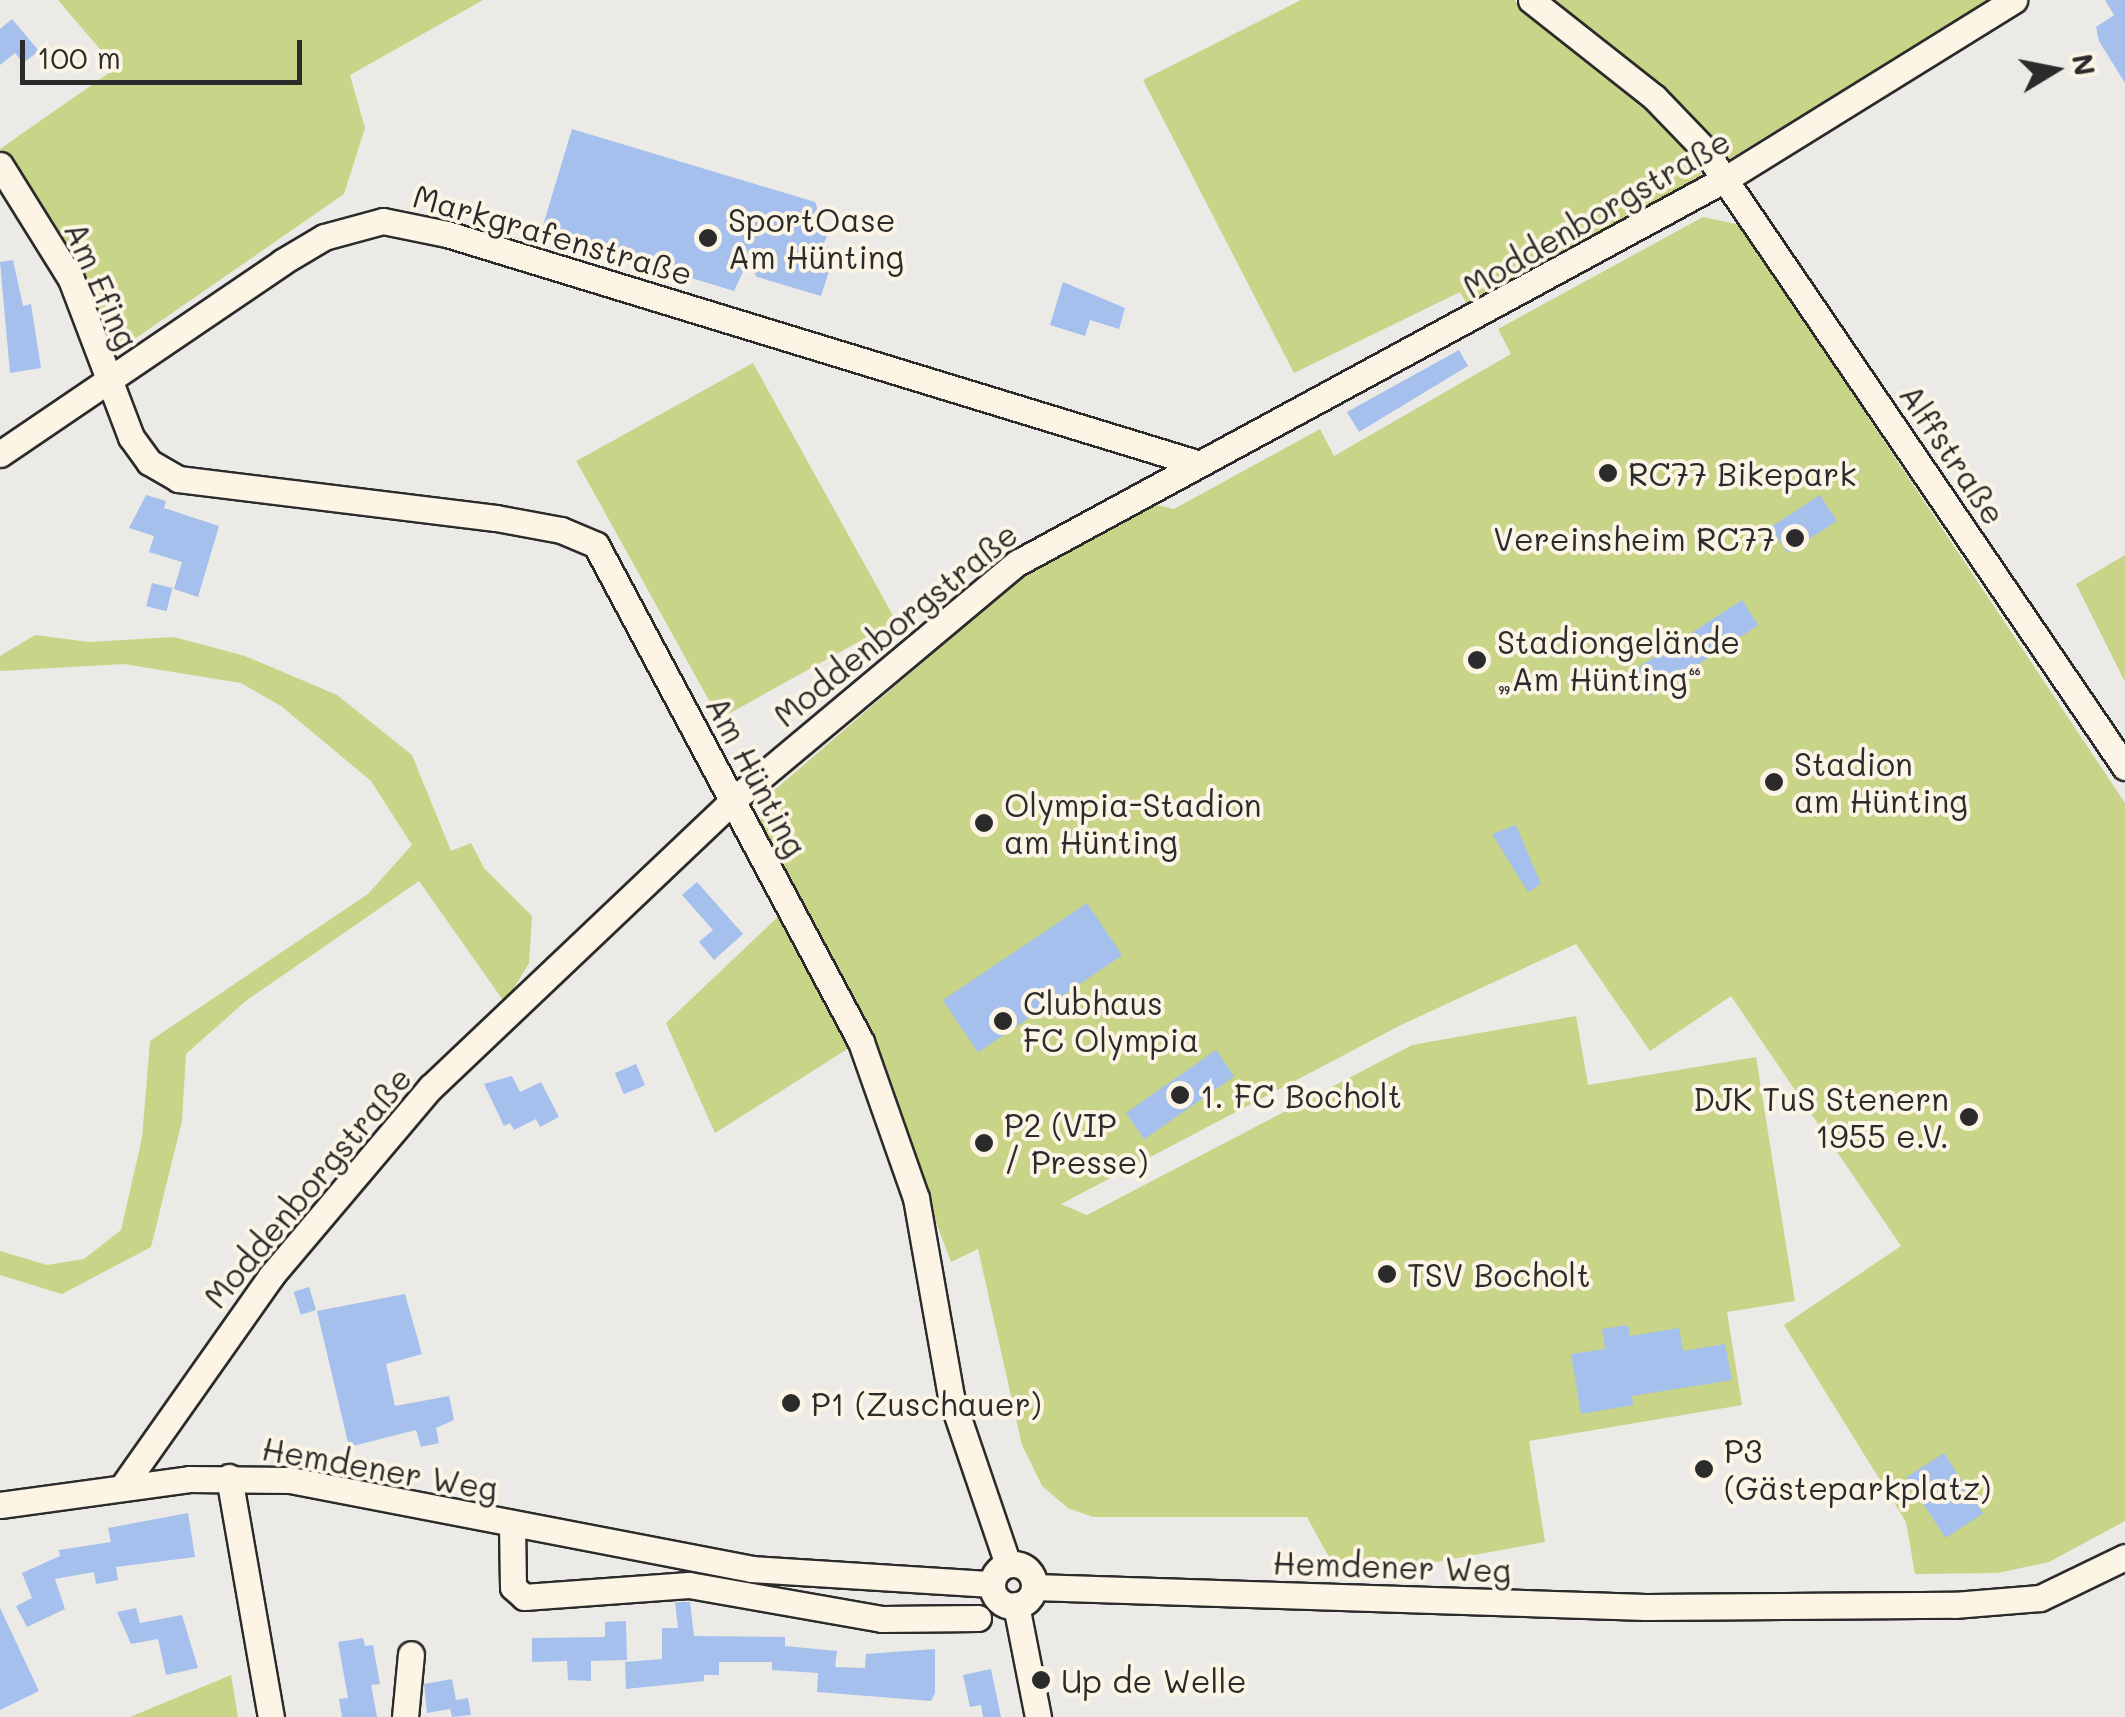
<!DOCTYPE html>
<meta charset="utf-8">
<style>
body{margin:0}
#map{position:relative;width:2125px;height:1717px;overflow:hidden;background:#ebeae6;font-family:Mali,sans-serif}
div>[style]{position:absolute}
.green>*{inset:0;background:#c8d488;transform-origin:0 0}
.building>*{inset:0;background:#a5c0ec;transform-origin:0 0}
.roads{filter:drop-shadow(2px 0 #2b2b2b) drop-shadow(-2px 0 #2b2b2b) drop-shadow(0 2px #2b2b2b) drop-shadow(0 -2px #2b2b2b)}
.minor>*{height:25px;margin:-12.5px;padding:0 12.5px;transform-origin:12.5px;border-radius:12.5px;background:#fcf5e5}
.minor>.ring{margin:-12.5px;padding:0;box-sizing:content-box;background:none;border:25px solid #fcf5e5;border-radius:50%}
.dots>*{width:28px;height:28px;translate:-50% -50%;box-sizing:border-box;border:5px solid #fcf5e5;border-radius:50%}
span{translate:-50% -50%;white-space:nowrap;text-align:center;line-height:1.15;-webkit-text-stroke:8px #fcf5e5;paint-order:stroke}
.street-label{font-size:32px;color:#2b2b2b}
.poi-label{font-size:32px;color:#2b2b2b}
.left{translate:0 -50%;text-align:left}
.right{translate:-100% -50%;text-align:right}
.north{position:absolute;left:2005px;top:20px;width:100px;height:100px;-webkit-text-stroke:8px #fcf5e5;paint-order:stroke;rotate:80deg;font-size:28px;font-weight:700;line-height:40px;text-align:center;color:#2b2b2b}
.north::after{content:'';display:block;margin:auto;width:35px;height:45px;background:#2b2b2b;clip-path:polygon(50% 0,100% 100%,50% 72%,0 100%)}
.scale{position:absolute;left:20px;top:40px;width:282px;height:45px;box-sizing:border-box;border:5px solid #2b2b2b;border-top:0;padding-left:12px;font-size:30px;line-height:35px;white-space:nowrap;color:#2b2b2b;-webkit-text-stroke:8px #fcf5e5;paint-order:stroke}
</style>
<div id="map">
<div class="green">
<i style="clip-path:polygon(58px 0,483px 0,350px 75px,365px 128px,344px 194px,110px 356px,57px 232px,0 149px,116px 68px)"></i>
<i style="clip-path:polygon(1301px 0,1514px 0,1650px 104px,1678px 132px,1705px 181px,1472px 312px,1460px 292px,1294px 373px,1143px 80px)"></i>
<i style="clip-path:polygon(1550px 0,1990px 0,1728px 160px,1700px 123px)"></i>
<i style="clip-path:polygon(1703px 217px,1740px 225px,2125px 803px,2125px 1521px,2049px 1562px,1997px 1573px,1915px 1574px,1906px 1522px,1784px 1325px,1901px 1246px,1731px 996px,1650px 1051px,1576px 944px,1401px 1025px,1061px 1204px,1087px 1215px,1412px 1045px,1576px 1016px,1588px 1085px,1756px 1057px,1795px 1301px,1727px 1312px,1742px 1405px,1529px 1441px,1545px 1542px,1430px 1563px,1330px 1559px,1307px 1517px,1093px 1517px,1068px 1508px,1042px 1486px,1022px 1445px,978px 1249px,951px 1262px,853px 1000px,760px 822px,763px 800px,1032px 568px,1148px 503px,1174px 509px,1320px 429px,1334px 456px,1511px 354px,1498px 329px)"></i>
<i style="left:753px;top:363px;width:295px;height:202px;rotate:61deg"></i>
<i style="clip-path:polygon(2125px 555px,2125px 682px,2076px 584px)"></i>
<i style="clip-path:polygon(35px 635px,89px 642px,174px 637px,245px 656px,337px 695px,412px 755px,451px 851px,471px 843px,484px 868px,532px 916px,529px 963px,505px 1003px,419px 881px,247px 1000px,186px 1054px,182px 1121px,151px 1247px,62px 1294px,0 1275px,0 1251px,47px 1265px,84px 1259px,121px 1230px,142px 1138px,150px 1041px,368px 894px,412px 845px,371px 781px,281px 706px,241px 683px,124px 664px,0 671px,0 656px)"></i>
<i style="clip-path:polygon(783px 912px,852px 1046px,715px 1133px,666px 1023px)"></i>
<i style="clip-path:polygon(231px 1675px,238px 1717px,130px 1717px)"></i>
</div>
<div class="building">
<i style="clip-path:polygon(2105px 0,2125px 0,2125px 83px,2099px 41px,2096px 27px,2114px 15px)"></i>
<i style="clip-path:polygon(12px 19px,39px 51px,23px 63px,15px 53px,0 65px,0 29px)"></i>
<i style="clip-path:polygon(572px 129px,815px 202px,827px 236px,823px 246px,836px 250px,821px 296px,757px 277px,747px 263px,734px 291px,541px 232px)"></i>
<i style="clip-path:polygon(13px 260px,23px 306px,31px 304px,41px 368px,10px 373px,0 262px)"></i>
<i style="clip-path:polygon(1063px 282px,1125px 308px,1119px 329px,1090px 320px,1085px 336px,1050px 325px)"></i>
<i style="clip-path:polygon(1459px 350px,1468px 366px,1359px 432px,1347px 412px)"></i>
<i style="clip-path:polygon(146px 495px,166px 501px,164px 508px,219px 526px,198px 597px,174px 589px,182px 562px,149px 552px,154px 536px,129px 528px)"></i>
<i style="left:1820px;top:495px;width:31px;height:59px;rotate:57deg"></i>
<i style="left:152px;top:583px;width:21px;height:24px;rotate:14deg"></i>
<i style="left:1742px;top:600px;width:30px;height:130px;rotate:57deg"></i>
<i style="clip-path:polygon(1516px 825px,1541px 884px,1528px 892px,1492px 834px)"></i>
<i style="clip-path:polygon(697px 882px,743px 934px,714px 960px,699px 942px,713px 930px,682px 895px)"></i>
<i style="left:1087px;top:903px;width:63px;height:174px;rotate:56deg"></i>
<i style="left:1216px;top:1050px;width:32px;height:110px;rotate:55deg"></i>
<i style="left:636px;top:1064px;width:23px;height:23px;rotate:67deg"></i>
<i style="clip-path:polygon(512px 1076px,520px 1092px,541px 1082px,559px 1117px,540px 1127px,536px 1119px,514px 1130px,510px 1123px,504px 1126px,484px 1084px)"></i>
<i style="left:309px;top:1287px;width:24px;height:16px;rotate:73deg"></i>
<i style="clip-path:polygon(405px 1294px,422px 1354px,386px 1364px,395px 1406px,449px 1396px,454px 1420px,436px 1428px,439px 1443px,421px 1447px,416px 1430px,349px 1447px,317px 1311px)"></i>
<i style="clip-path:polygon(1628px 1325px,1630px 1336px,1679px 1328px,1683px 1351px,1725px 1344px,1732px 1380px,1632px 1396px,1633px 1405px,1581px 1414px,1571px 1354px,1605px 1349px,1602px 1329px)"></i>
<i style="left:1944px;top:1453px;width:72px;height:45px;rotate:57deg"></i>
<i style="clip-path:polygon(188px 1513px,195px 1557px,116px 1567px,118px 1580px,96px 1584px,94px 1572px,55px 1579px,65px 1609px,27px 1627px,16px 1606px,32px 1598px,22px 1573px,60px 1556px,59px 1550px,111px 1542px,108px 1528px)"></i>
<i style="clip-path:polygon(675px 1602px,690px 1602px,694px 1636px,785px 1637px,785px 1646px,837px 1651px,835px 1667px,865px 1668px,866px 1654px,935px 1649px,935px 1693px,931px 1701px,817px 1692px,818px 1673px,772px 1670px,772px 1662px,719px 1662px,719px 1675px,704px 1675px,704px 1681px,626px 1689px,625px 1662px,662px 1659px,662px 1628px,678px 1628px)"></i>
<i style="clip-path:polygon(0 1608px,39px 1691px,0 1710px)"></i>
<i style="clip-path:polygon(136px 1608px,140px 1623px,182px 1615px,198px 1668px,166px 1675px,158px 1639px,131px 1644px,117px 1612px)"></i>
<i style="clip-path:polygon(626px 1621px,627px 1660px,591px 1661px,591px 1681px,568px 1680px,567px 1661px,532px 1662px,532px 1638px,605px 1637px,605px 1622px)"></i>
<i style="clip-path:polygon(363px 1638px,365px 1646px,373px 1645px,380px 1684px,371px 1685px,377px 1717px,342px 1717px,339px 1699px,348px 1698px,338px 1642px)"></i>
<i style="clip-path:polygon(991px 1669px,1001px 1717px,983px 1717px,981px 1705px,970px 1707px,963px 1675px)"></i>
<i style="clip-path:polygon(452px 1679px,456px 1700px,468px 1698px,471px 1715px,452px 1717px,450px 1709px,427px 1713px,424px 1684px)"></i>
</div>
<div class="roads">
<div class="minor">
<i style="left:1531px;top:0;width:157px;rotate:38.3deg"></i>
<i style="left:1654px;top:97px;width:72px;rotate:46.1deg"></i>
<i style="left:1704px;top:149px;width:748px;rotate:55.74deg"></i>
<i style="left:0;top:165px;width:134px;rotate:58.1deg"></i>
<i style="left:71px;top:279px;width:169px;rotate:69.2deg"></i>
<i style="left:131px;top:437px;width:31px;rotate:54deg"></i>
<i style="left:149px;top:462px;width:34px;rotate:30deg"></i>
<i style="left:178px;top:479px;width:320px;rotate:7deg"></i>
<i style="left:496px;top:518px;width:66px;rotate:10.5deg"></i>
<i style="left:561px;top:530px;width:38px;rotate:23deg"></i>
<i style="left:596px;top:545px;width:563px;rotate:61.93deg"></i>
<i style="left:861px;top:1042px;width:165px;rotate:70.6deg"></i>
<i style="left:916px;top:1198px;width:202px;rotate:80deg"></i>
<i style="left:951px;top:1397px;width:176px;rotate:71.2deg"></i>
<i style="left:0;top:454px;width:341px;rotate:-34.2deg"></i>
<i style="left:282px;top:262px;width:49px;rotate:-30.8deg"></i>
<i style="left:324px;top:237px;width:61px;rotate:-15.2deg"></i>
<i style="left:383px;top:221px;width:65px;rotate:11.5deg"></i>
<i style="left:447px;top:234px;width:780px;rotate:16.99deg"></i>
<i style="left:229px;top:1477px;width:244px;rotate:80.1deg"></i>
<i style="left:123px;top:1486px;width:257px;rotate:-54.8deg"></i>
<i style="left:271px;top:1276px;width:248px;rotate:-49.8deg"></i>
<i style="left:431px;top:1087px;width:415px;rotate:-43.5deg"></i>
<i style="left:732px;top:801px;width:371px;rotate:-39.9deg"></i>
<i style="left:1017px;top:563px;width:808px;rotate:-28.47deg"></i>
<i style="left:1727px;top:178px;width:338px;rotate:-31.8deg"></i>
<i style="left:0;top:1505px;width:191px;rotate:-7.8deg"></i>
<i style="left:189px;top:1479px;width:101px;rotate:0.6deg"></i>
<i style="left:290px;top:1480px;width:470px;rotate:10.9deg"></i>
<i style="left:751px;top:1569px;width:241px;rotate:3.6deg"></i>
<i style="left:512px;top:1523px;width:64px;rotate:89.1deg"></i>
<i style="left:513px;top:1587px;width:15px;rotate:42deg"></i>
<i style="left:524px;top:1597px;width:165px;rotate:-4.2deg"></i>
<i style="left:689px;top:1585px;width:196px;rotate:10deg"></i>
<i style="left:882px;top:1619px;width:96px;rotate:-0.6deg"></i>
<i class="ring" style="left:992px;top:1564px;width:17px;height:17px"></i>
<i style="left:1034px;top:1587px;width:612px;rotate:1.87deg"></i>
<i style="left:1646px;top:1607px;width:308px;rotate:-0.4deg"></i>
<i style="left:1954px;top:1605px;width:86px;rotate:-4.7deg"></i>
<i style="left:2040px;top:1598px;width:94px;rotate:-25.8deg"></i>
<i style="left:1016px;top:1605px;width:114px;rotate:78.9deg"></i>
<i style="left:405px;top:1717px;width:63px;rotate:-84.6deg"></i>
</div>
</div>
<div class="dots">
<i style="left:708px;top:238px;background:#2b2b2b"></i>
<i style="left:1608px;top:473px;background:#2b2b2b"></i>
<i style="left:1795px;top:538px;background:#2b2b2b"></i>
<i style="left:1477px;top:660px;background:#2b2b2b"></i>
<i style="left:1774px;top:782px;background:#2b2b2b"></i>
<i style="left:984px;top:823px;background:#2b2b2b"></i>
<i style="left:1003px;top:1021px;background:#2b2b2b"></i>
<i style="left:1180px;top:1095px;background:#2b2b2b"></i>
<i style="left:1969px;top:1117px;background:#2b2b2b"></i>
<i style="left:984px;top:1143px;background:#2b2b2b"></i>
<i style="left:1387px;top:1274px;background:#2b2b2b"></i>
<i style="left:791px;top:1403px;background:#2b2b2b"></i>
<i style="left:1704px;top:1469px;background:#2b2b2b"></i>
<i style="left:1041px;top:1680px;background:#2b2b2b"></i>
</div>
<div class="street-label">
<span style="left:1596px;top:213px;rotate:-30deg">Moddenborgstraße</span>
<span style="left:553px;top:234px;rotate:16deg">Markgrafenstraße</span>
<span style="left:102px;top:285px;rotate:66deg">Am Efing</span>
<span style="left:1953px;top:454px;rotate:56deg">Alffstraße</span>
<span style="left:895px;top:624px;rotate:-39deg">Moddenborgstraße</span>
<span style="left:757px;top:776px;rotate:62deg">Am Hünting</span>
<span style="left:307px;top:1187px;rotate:-50deg">Moddenborgstraße</span>
<span style="left:380px;top:1468px;rotate:10deg">Hemdener Weg</span>
<span style="left:1392px;top:1566px;rotate:2deg">Hemdener Weg</span>
</div>
<div class="poi-label">
<span class="left" style="left:728px;top:238px">SportOase<br>Am Hünting</span>
<span class="left" style="left:1628px;top:473px">RC77 Bikepark</span>
<span class="right" style="left:1775px;top:538px">Vereinsheim RC77</span>
<span class="left" style="left:1497px;top:660px">Stadiongelände<br>„Am Hünting“</span>
<span class="left" style="left:1794px;top:782px">Stadion<br>am Hünting</span>
<span class="left" style="left:1004px;top:823px">Olympia-Stadion<br>am Hünting</span>
<span class="left" style="left:1023px;top:1021px">Clubhaus<br>FC Olympia</span>
<span class="left" style="left:1200px;top:1095px">1. FC Bocholt</span>
<span class="right" style="left:1949px;top:1117px">DJK TuS Stenern<br>1955 e.V.</span>
<span class="left" style="left:1004px;top:1143px">P2 (VIP<br>/ Presse)</span>
<span class="left" style="left:1407px;top:1274px">TSV Bocholt</span>
<span class="left" style="left:811px;top:1403px">P1 (Zuschauer)</span>
<span class="left" style="left:1724px;top:1469px">P3<br>(Gästeparkplatz)</span>
<span class="left" style="left:1061px;top:1680px">Up de Welle</span>
</div>
<div class="north">N</div>
<div class="scale">100 m</div>
</div>
